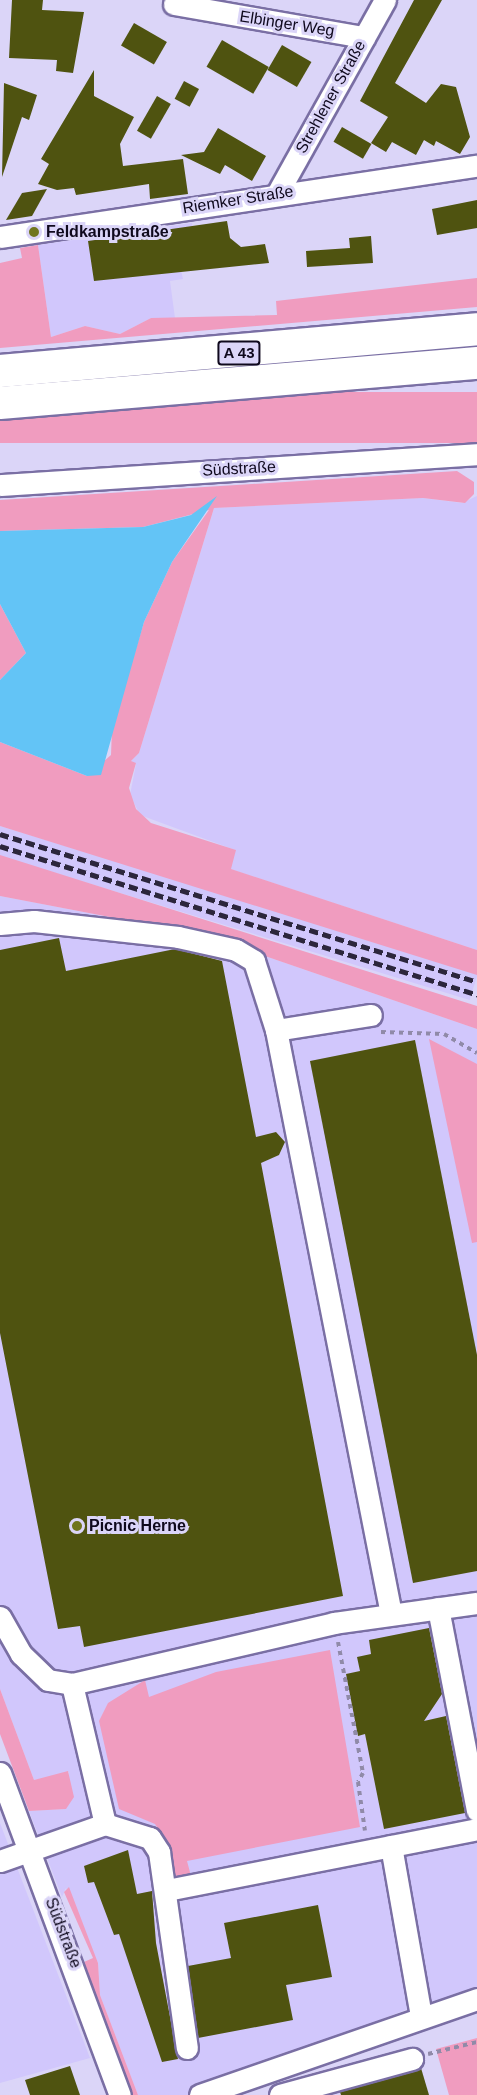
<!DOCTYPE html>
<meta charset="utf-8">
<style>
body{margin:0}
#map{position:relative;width:477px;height:2095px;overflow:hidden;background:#dbd5f8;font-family:Arial,sans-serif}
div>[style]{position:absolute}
.built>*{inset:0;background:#d1c7fc;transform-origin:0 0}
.green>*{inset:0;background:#f09cbf;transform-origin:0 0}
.water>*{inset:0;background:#63c4f6}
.building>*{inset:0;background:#4f5310;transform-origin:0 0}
.path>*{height:4px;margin-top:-2px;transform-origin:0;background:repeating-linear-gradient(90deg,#908aa8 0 4.5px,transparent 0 9px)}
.roads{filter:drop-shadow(2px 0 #7a6fa4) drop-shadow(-2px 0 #7a6fa4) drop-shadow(0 2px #7a6fa4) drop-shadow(0 -2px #7a6fa4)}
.minor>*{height:21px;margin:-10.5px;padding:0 10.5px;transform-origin:10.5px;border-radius:10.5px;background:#fff}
.highway>*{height:32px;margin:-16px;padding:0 16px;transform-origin:16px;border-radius:16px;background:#fff}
.rail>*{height:4.5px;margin-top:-2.25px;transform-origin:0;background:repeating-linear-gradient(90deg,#2c263c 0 9px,transparent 0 13.5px)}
.dots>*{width:16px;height:16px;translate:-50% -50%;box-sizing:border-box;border:3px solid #dbd5f8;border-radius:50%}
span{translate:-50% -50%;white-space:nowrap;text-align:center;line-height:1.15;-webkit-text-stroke:6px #dbd5f8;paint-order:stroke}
.shield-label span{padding:2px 4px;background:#dbd5f8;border:2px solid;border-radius:4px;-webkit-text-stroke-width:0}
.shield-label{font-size:15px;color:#0f091d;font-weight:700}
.street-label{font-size:16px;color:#0f091d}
.poi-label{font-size:16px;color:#0f091d;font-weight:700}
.left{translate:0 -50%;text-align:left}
</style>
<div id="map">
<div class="built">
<i style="clip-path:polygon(192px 223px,198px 267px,181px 270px,183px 279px,170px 281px,175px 318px,151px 318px,120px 334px,85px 326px,51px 337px,38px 245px)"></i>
<i style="clip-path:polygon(477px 496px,477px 950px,230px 869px,235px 850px,140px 815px,130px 795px,136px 764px,131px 761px,139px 753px,214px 508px,423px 498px,462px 503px)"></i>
<i style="left:0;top:826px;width:500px;height:29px;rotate:17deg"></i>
<i style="clip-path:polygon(0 896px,204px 935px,477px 1029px,477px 2011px,418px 2033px,410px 2008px,192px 2095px,138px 2095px,100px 1995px,98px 1963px,66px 1888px,62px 1897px,29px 1811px,66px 1809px,69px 1772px,34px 1780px,0 1689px)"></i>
<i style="clip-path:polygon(0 1823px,90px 2058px,0 2083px)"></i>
</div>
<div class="green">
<i style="clip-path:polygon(38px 245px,51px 337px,85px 326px,120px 334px,151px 318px,277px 315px,276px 301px,477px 278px,477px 307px,0 348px,0 263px,22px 258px,20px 248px)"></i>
<i style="left:477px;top:392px;width:51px;height:478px;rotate:90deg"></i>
<i style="clip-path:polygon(457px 471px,474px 482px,474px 494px,465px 503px,423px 498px,214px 508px,139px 753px,131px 761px,136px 763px,129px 788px,136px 809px,151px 823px,236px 850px,231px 869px,477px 950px,477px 975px,0 826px,0 742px,87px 776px,111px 755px,112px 728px,144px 622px,172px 562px,209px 510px,143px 527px,0 531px,0 500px)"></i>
<i style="clip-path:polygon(0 604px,26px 653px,0 680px)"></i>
<i style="clip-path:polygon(0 855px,477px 1006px,477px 1029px,204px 935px,0 896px)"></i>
<i style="clip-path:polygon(429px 1039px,477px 1064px,477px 1242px,472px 1243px)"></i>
<i style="clip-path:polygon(330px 1650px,360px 1827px,187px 1861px,191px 1876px,172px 1881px,166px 1841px,155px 1824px,119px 1809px,99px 1721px,108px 1703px,145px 1680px,149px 1697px,216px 1672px)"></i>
<i style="clip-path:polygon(0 1689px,34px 1780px,68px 1771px,74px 1797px,66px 1809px,29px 1811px,0 1734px)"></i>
<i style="clip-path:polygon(69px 1887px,98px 1963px,100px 1995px,138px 2095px,132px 2095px,84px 1962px,93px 1958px,64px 1892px)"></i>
<i style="clip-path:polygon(477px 2038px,477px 2095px,449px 2095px,436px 2049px)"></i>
</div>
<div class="water">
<i style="clip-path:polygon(217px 496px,172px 562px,144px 622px,101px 775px,87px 776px,0 742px,0 680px,26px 653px,0 604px,0 531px,143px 527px,191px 515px)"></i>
</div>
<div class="building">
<i style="clip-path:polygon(12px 0,43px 0,42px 10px,84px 12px,73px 73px,56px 71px,57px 60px,9px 58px)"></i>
<i style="clip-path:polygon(414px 0,442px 0,395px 83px,426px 103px,441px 84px,456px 87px,470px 137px,460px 154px,436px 141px,434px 146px,424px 140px,416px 155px,392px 142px,386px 152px,371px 143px,388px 117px,360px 101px)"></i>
<i style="left:134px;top:23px;width:38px;height:26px;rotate:30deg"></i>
<i style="left:222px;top:40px;width:54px;height:31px;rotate:30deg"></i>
<i style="left:282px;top:45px;width:34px;height:29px;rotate:30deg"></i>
<i style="clip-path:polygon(94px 70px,94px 96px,134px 117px,120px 144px,123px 166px,183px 159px,188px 194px,150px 199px,149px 184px,76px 195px,74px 188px,57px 190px,38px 184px,49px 164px,41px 159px)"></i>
<i style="left:184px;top:81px;width:17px;height:20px;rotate:28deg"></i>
<i style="clip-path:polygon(4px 83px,37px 95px,29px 120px,22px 117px,2px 177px)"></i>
<i style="left:157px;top:96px;width:16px;height:40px;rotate:30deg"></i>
<i style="left:342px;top:127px;width:34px;height:17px;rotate:30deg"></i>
<i style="clip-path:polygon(218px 128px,266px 156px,252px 181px,225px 165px,220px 174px,181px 155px,204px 152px)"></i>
<i style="clip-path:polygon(47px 189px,32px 216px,6px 220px,22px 193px)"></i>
<i style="clip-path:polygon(477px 200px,477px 228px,437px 235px,432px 209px)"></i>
<i style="clip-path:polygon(227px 221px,230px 238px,241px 247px,265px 244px,269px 263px,94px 281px,88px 241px)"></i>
<i style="clip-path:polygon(371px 236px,373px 263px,307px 267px,306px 251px,350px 248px,349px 238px)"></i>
<i style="clip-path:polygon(59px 938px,66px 971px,175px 949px,222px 961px,256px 1137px,276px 1132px,285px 1142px,279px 1155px,261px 1163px,343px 1596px,84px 1647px,80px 1626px,58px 1629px,0 1333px,0 950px)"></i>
<i style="clip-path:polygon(415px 1040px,477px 1355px,477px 1571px,413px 1583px,310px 1061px)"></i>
<i style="clip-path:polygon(429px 1628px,442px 1694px,424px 1721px,446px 1716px,465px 1813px,384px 1829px,365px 1734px,358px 1736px,346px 1674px,360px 1671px,357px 1657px,371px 1654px,369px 1640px)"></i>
<i style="clip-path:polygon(128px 1850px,137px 1894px,152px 1891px,156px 1943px,178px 2059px,162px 2062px,119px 1934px,114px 1935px,94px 1882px,88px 1883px,84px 1866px)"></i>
<i style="clip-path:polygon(318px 1905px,332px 1977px,286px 1985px,293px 2020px,198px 2038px,188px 1966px,231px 1958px,224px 1923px)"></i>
<i style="clip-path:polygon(70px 2066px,80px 2095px,30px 2095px,25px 2080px)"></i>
<i style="clip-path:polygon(421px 2068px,429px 2095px,341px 2095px,340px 2092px)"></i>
</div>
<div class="path">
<i style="left:381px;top:1032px;width:63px;rotate:1.8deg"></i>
<i style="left:444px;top:1034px;width:38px;rotate:30deg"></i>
<i style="left:338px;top:1642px;width:133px;rotate:79.2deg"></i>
<i style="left:363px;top:1773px;width:10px;rotate:119deg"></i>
<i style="left:358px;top:1782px;width:49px;rotate:81.9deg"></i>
<i style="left:428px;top:2054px;width:50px;rotate:-13.8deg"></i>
</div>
<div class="roads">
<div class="minor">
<i style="left:174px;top:4px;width:193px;rotate:9.9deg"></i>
<i style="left:277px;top:194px;width:222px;rotate:-60.9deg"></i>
<i style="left:0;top:237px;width:482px;rotate:-8.5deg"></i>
<i style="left:0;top:485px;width:478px;rotate:-3.7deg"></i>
<i style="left:0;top:924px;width:34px;rotate:-5deg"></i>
<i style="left:34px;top:921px;width:145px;rotate:6.3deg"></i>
<i style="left:178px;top:937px;width:59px;rotate:12.6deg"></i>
<i style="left:236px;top:950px;width:21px;rotate:31deg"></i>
<i style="left:254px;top:961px;width:72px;rotate:72.3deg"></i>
<i style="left:276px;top:1030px;width:595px;rotate:78.86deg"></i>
<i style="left:276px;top:1030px;width:96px;rotate:-9deg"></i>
<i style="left:438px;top:1608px;width:206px;rotate:79.1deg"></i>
<i style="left:0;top:1617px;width:43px;rotate:60.4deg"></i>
<i style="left:21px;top:1654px;width:37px;rotate:44deg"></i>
<i style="left:48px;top:1680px;width:24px;rotate:9deg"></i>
<i style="left:0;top:1773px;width:344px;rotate:69.6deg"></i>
<i style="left:105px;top:1824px;width:47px;rotate:17.3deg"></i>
<i style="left:150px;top:1838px;width:17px;rotate:57deg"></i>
<i style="left:159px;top:1852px;width:198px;rotate:81.9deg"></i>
<i style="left:391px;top:1846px;width:174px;rotate:80deg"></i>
<i style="left:0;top:1861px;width:111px;rotate:-19.4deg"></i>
<i style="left:105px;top:1824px;width:144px;rotate:-103.3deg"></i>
<i style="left:72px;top:1684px;width:269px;rotate:-13.1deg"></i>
<i style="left:334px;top:1623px;width:144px;rotate:-8deg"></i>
<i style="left:167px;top:1890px;width:316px;rotate:-11.1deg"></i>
<i style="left:200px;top:2095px;width:293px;rotate:-19.1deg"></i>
<i style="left:280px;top:2095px;width:137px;rotate:-15.3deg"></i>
</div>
<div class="highway">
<i style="left:0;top:371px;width:479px;rotate:-5deg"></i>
<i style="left:0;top:403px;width:479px;rotate:-4.8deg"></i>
</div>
</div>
<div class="rail">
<i style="left:0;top:834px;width:499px;rotate:17.2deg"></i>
<i style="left:0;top:846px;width:500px;rotate:17.3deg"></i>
</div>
<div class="dots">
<i style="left:34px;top:232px;background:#70751e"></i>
<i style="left:77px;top:1526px;background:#70751e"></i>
</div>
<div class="shield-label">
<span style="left:239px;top:353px">A 43</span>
</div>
<div class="street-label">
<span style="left:287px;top:24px;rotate:9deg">Elbinger Weg</span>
<span style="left:331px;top:97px;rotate:-61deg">Strehlener Straße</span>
<span style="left:238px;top:200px;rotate:-9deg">Riemker Straße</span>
<span style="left:239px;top:469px;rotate:-3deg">Südstraße</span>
<span style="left:63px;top:1933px;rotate:69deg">Südstraße</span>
</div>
<div class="poi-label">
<span class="left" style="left:46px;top:232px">Feldkampstraße</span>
<span class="left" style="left:89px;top:1526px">Picnic Herne</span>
</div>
</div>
